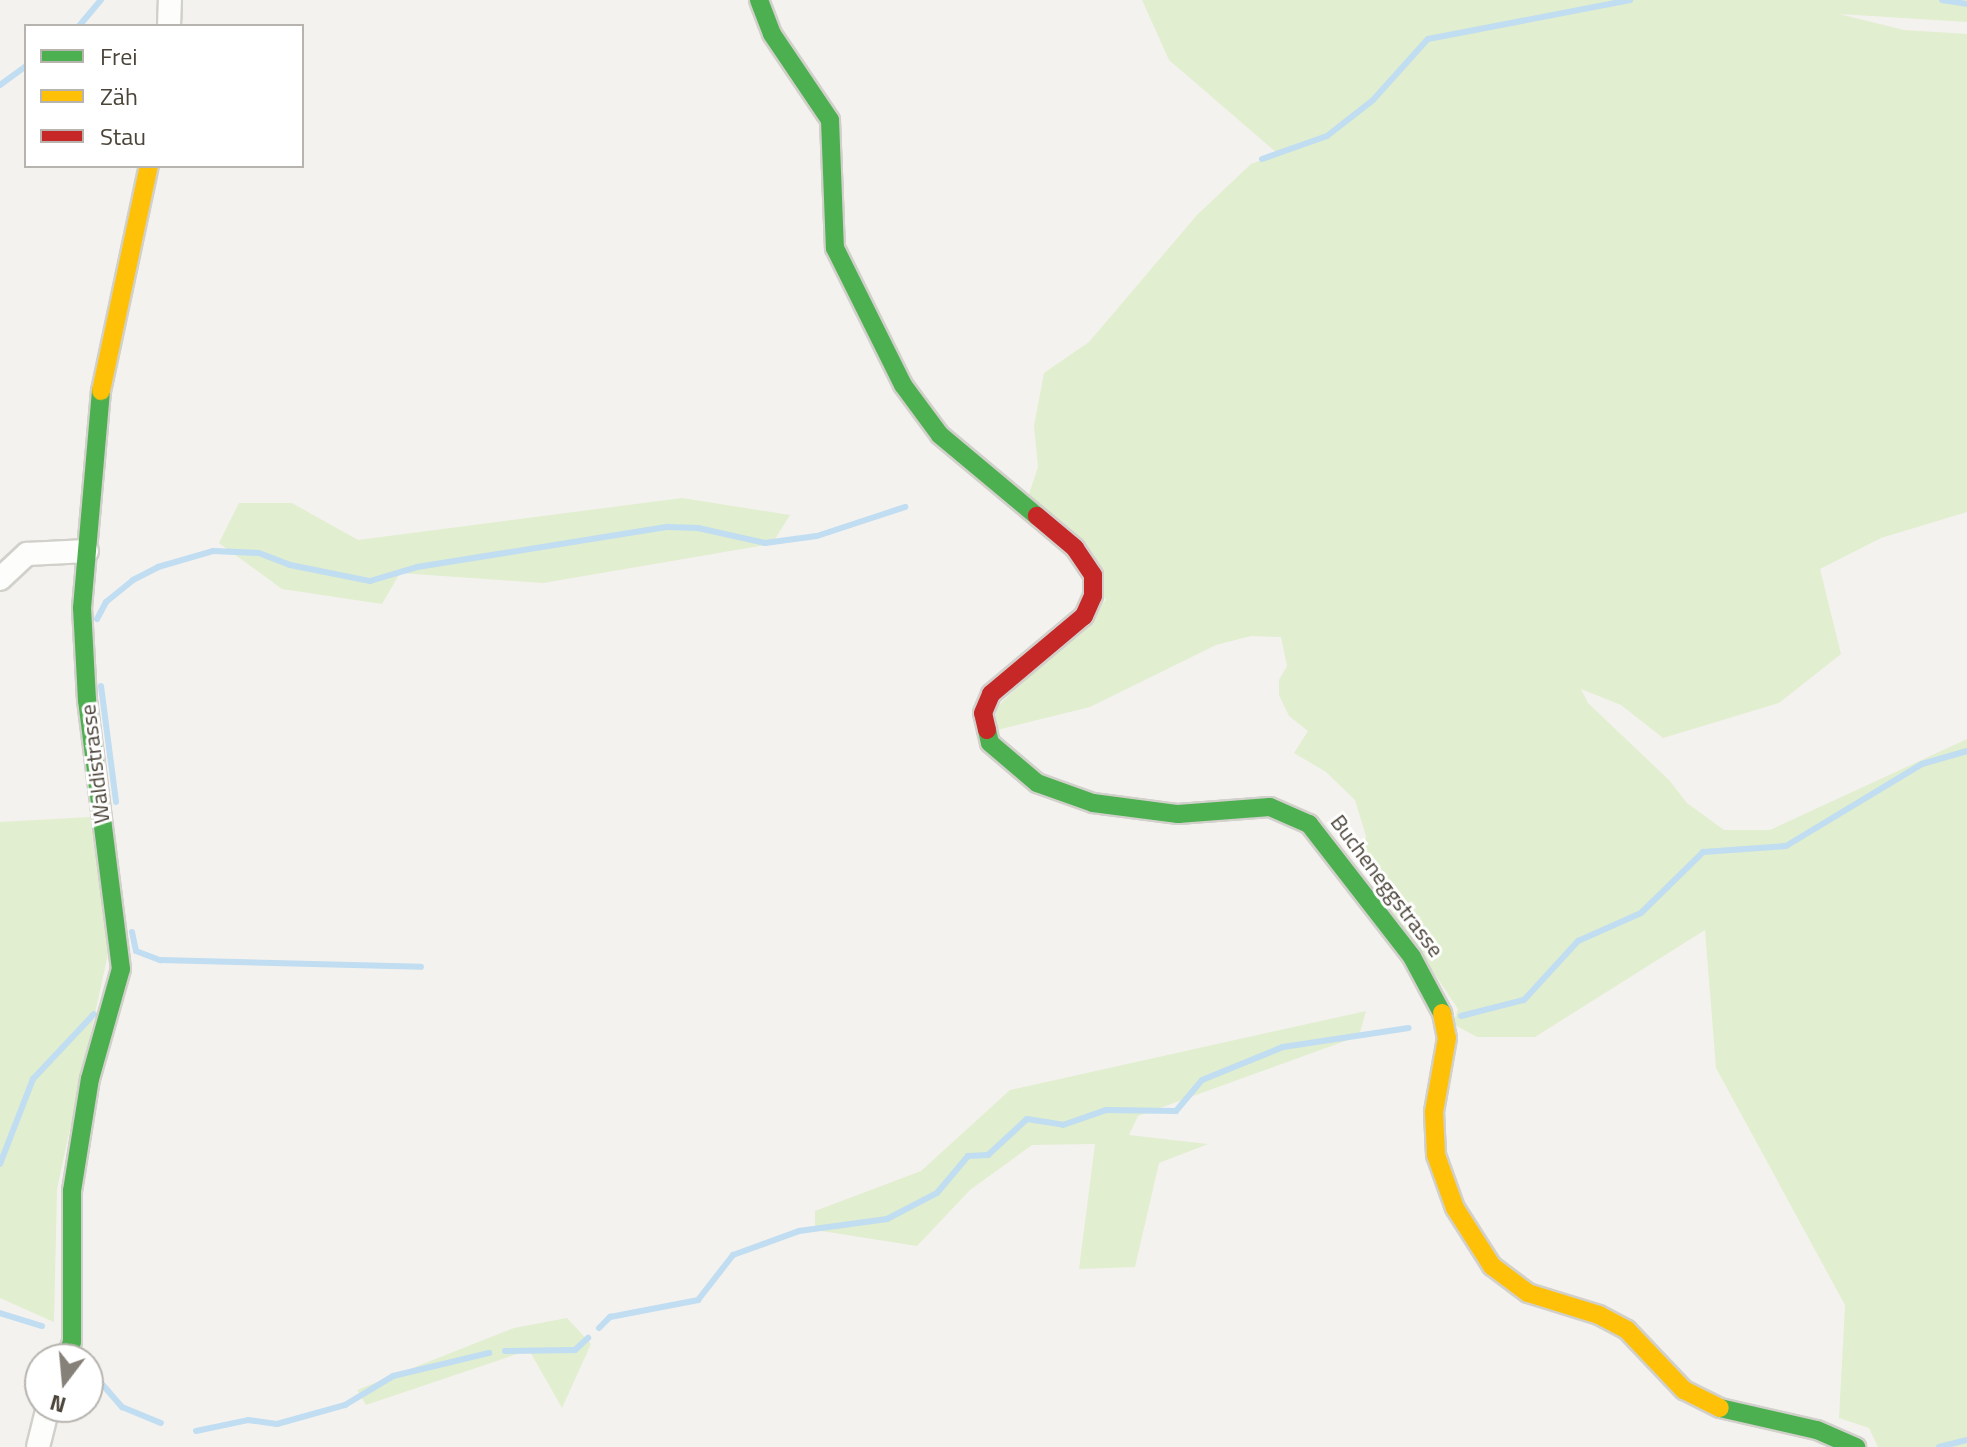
<!DOCTYPE html>
<meta charset="utf-8">
<style>
body{margin:0}
#map{position:relative;width:1967px;height:1447px;overflow:hidden;background:#f4f2ee;font-family:"Titillium Web",sans-serif}
div>[style]{position:absolute}
.green>*{inset:0;background:#e1eecf}
.stream>*{height:6px;margin:-3px;padding:0 3px;transform-origin:3px;border-radius:3px;background:#c0ddf1}
.roads{filter:drop-shadow(2px 0 #d2d0cb) drop-shadow(-2px 0 #d2d0cb) drop-shadow(0 2px #d2d0cb) drop-shadow(0 -2px #d2d0cb)}
.street>*{height:22px;margin:-11px;padding:0 11px;transform-origin:11px;border-radius:11px;background:#fdfdfc}
.fast>*{height:18px;margin:-9px;padding:0 9px;transform-origin:9px;border-radius:9px;background:#4caf50}
.slow>*{height:18px;margin:-9px;padding:0 9px;transform-origin:9px;border-radius:9px;background:#ffc107}
.jam>*{height:18px;margin:-9px;padding:0 9px;transform-origin:9px;border-radius:9px;background:#c62828}
span{translate:-50% -50%;white-space:nowrap;text-align:center;line-height:1.15;-webkit-text-stroke:6px #fff;paint-order:stroke}
.street-label{font-size:22px;color:#4b4439}
.legend{position:absolute;left:24px;top:24px;width:280px;height:144px;box-sizing:border-box;background:#fff;border:2px solid #b7b4b0;margin:0;padding:10px 14px;list-style:none;font-size:24px;color:#4b4439}
.legend li{display:flex;align-items:center;gap:16px;height:40px}
.legend b{width:40px;border:2px solid #b7b4b0}
.north{position:absolute;left:24px;top:1343px;width:80px;height:80px;box-sizing:border-box;background:#fff;border:2px solid #b7b4b0;border-radius:50%;rotate:196deg;font-size:22px;font-weight:700;line-height:32px;text-align:center;color:#4b4439}
.north::after{content:'';display:block;margin:auto;width:28px;height:36px;background:#868178;clip-path:polygon(50% 0,100% 100%,50% 72%,0 100%)}
</style>
<div id="map">
<div class="green">
<i style="clip-path:polygon(1142px 0,1967px 0,1967px 22px,1839px 14px,1904px 30px,1967px 34px,1967px 512px,1881px 538px,1820px 569px,1841px 654px,1779px 703px,1663px 738px,1621px 705px,1581px 689px,1588px 703px,1669px 780px,1687px 803px,1724px 830px,1770px 830px,1967px 739px,1967px 1447px,1878px 1447px,1869px 1428px,1839px 1418px,1845px 1305px,1716px 1068px,1705px 930px,1535px 1037px,1477px 1037px,1453px 1024px,1458px 1009px,1361px 865px,1366px 836px,1355px 800px,1326px 772px,1294px 753px,1308px 731px,1289px 716px,1279px 695px,1279px 680px,1287px 666px,1281px 637px,1251px 636px,1216px 645px,1090px 707px,997px 730px,995px 709px,1106px 600px,1028px 497px,1038px 467px,1034px 426px,1044px 373px,1089px 342px,1197px 215px,1251px 164px,1278px 154px,1169px 60px)"></i>
<i style="clip-path:polygon(682px 498px,790px 515px,772px 544px,543px 583px,400px 573px,382px 604px,282px 589px,219px 543px,239px 503px,292px 503px,358px 540px)"></i>
<i style="clip-path:polygon(90px 817px,109px 949px,57px 1189px,54px 1322px,0 1298px,0 822px)"></i>
<i style="clip-path:polygon(1366px 1011px,1359px 1036px,1138px 1116px,1129px 1135px,1208px 1144px,1159px 1163px,1135px 1267px,1079px 1269px,1095px 1144px,1032px 1145px,970px 1190px,917px 1246px,815px 1230px,815px 1211px,921px 1171px,1010px 1090px)"></i>
<i style="clip-path:polygon(567px 1318px,591px 1344px,562px 1408px,529px 1350px,366px 1405px,357px 1390px,514px 1328px)"></i>
</div>
<div class="stream">
<i style="left:1942px;top:0;width:25px;rotate:9deg"></i>
<i style="left:79px;top:26px;width:34px;rotate:-50deg"></i>
<i style="left:0;top:85px;width:32px;rotate:-36deg"></i>
<i style="left:1262px;top:159px;width:69px;rotate:-19.5deg"></i>
<i style="left:1327px;top:136px;width:58px;rotate:-38deg"></i>
<i style="left:1373px;top:100px;width:82px;rotate:-48deg"></i>
<i style="left:1428px;top:39px;width:206px;rotate:-10.9deg"></i>
<i style="left:97px;top:619px;width:19px;rotate:-62deg"></i>
<i style="left:106px;top:602px;width:35px;rotate:-39deg"></i>
<i style="left:133px;top:580px;width:28px;rotate:-27deg"></i>
<i style="left:158px;top:567px;width:57px;rotate:-16.2deg"></i>
<i style="left:213px;top:551px;width:46px;rotate:2.5deg"></i>
<i style="left:259px;top:553px;width:33px;rotate:21deg"></i>
<i style="left:290px;top:565px;width:82px;rotate:11.3deg"></i>
<i style="left:370px;top:581px;width:49px;rotate:-16.6deg"></i>
<i style="left:417px;top:567px;width:254px;rotate:-9.1deg"></i>
<i style="left:668px;top:527px;width:30px;rotate:2deg"></i>
<i style="left:698px;top:528px;width:69px;rotate:12.6deg"></i>
<i style="left:765px;top:543px;width:52px;rotate:-7.7deg"></i>
<i style="left:817px;top:536px;width:93px;rotate:-18.2deg"></i>
<i style="left:101px;top:686px;width:117px;rotate:82.6deg"></i>
<i style="left:132px;top:932px;width:19px;rotate:78deg"></i>
<i style="left:136px;top:951px;width:26px;rotate:21deg"></i>
<i style="left:160px;top:960px;width:261px;rotate:1.5deg"></i>
<i style="left:1461px;top:1016px;width:65px;rotate:-14.3deg"></i>
<i style="left:1524px;top:1000px;width:80px;rotate:-47.5deg"></i>
<i style="left:1578px;top:941px;width:69px;rotate:-24deg"></i>
<i style="left:1641px;top:913px;width:87px;rotate:-44.5deg"></i>
<i style="left:1703px;top:852px;width:83px;rotate:-4.1deg"></i>
<i style="left:1786px;top:846px;width:159px;rotate:-31.1deg"></i>
<i style="left:1922px;top:764px;width:47px;rotate:-16.1deg"></i>
<i style="left:0;top:1164px;width:91px;rotate:-68.8deg"></i>
<i style="left:33px;top:1079px;width:89px;rotate:-46.8deg"></i>
<i style="left:0;top:1313px;width:44px;rotate:17.2deg"></i>
<i style="left:599px;top:1328px;width:16px;rotate:-45deg"></i>
<i style="left:610px;top:1317px;width:90px;rotate:-10.9deg"></i>
<i style="left:698px;top:1300px;width:57px;rotate:-52.1deg"></i>
<i style="left:733px;top:1255px;width:70px;rotate:-20deg"></i>
<i style="left:799px;top:1231px;width:89px;rotate:-7.8deg"></i>
<i style="left:887px;top:1219px;width:56px;rotate:-27.5deg"></i>
<i style="left:937px;top:1193px;width:48px;rotate:-50deg"></i>
<i style="left:968px;top:1156px;width:20px;rotate:-3deg"></i>
<i style="left:988px;top:1155px;width:53px;rotate:-42.7deg"></i>
<i style="left:1027px;top:1119px;width:36px;rotate:9deg"></i>
<i style="left:1063px;top:1125px;width:46px;rotate:-19.2deg"></i>
<i style="left:1106px;top:1110px;width:70px;rotate:0.8deg"></i>
<i style="left:1176px;top:1111px;width:40px;rotate:-50deg"></i>
<i style="left:1202px;top:1080px;width:87px;rotate:-22.2deg"></i>
<i style="left:1283px;top:1047px;width:127px;rotate:-8.6deg"></i>
<i style="left:505px;top:1351px;width:70px;rotate:-0.8deg"></i>
<i style="left:575px;top:1350px;width:18px;rotate:-43deg"></i>
<i style="left:88px;top:1368px;width:52px;rotate:48.9deg"></i>
<i style="left:122px;top:1407px;width:42px;rotate:22.3deg"></i>
<i style="left:196px;top:1431px;width:53px;rotate:-11.9deg"></i>
<i style="left:248px;top:1420px;width:29px;rotate:8deg"></i>
<i style="left:277px;top:1424px;width:71px;rotate:-15.6deg"></i>
<i style="left:345px;top:1405px;width:56px;rotate:-31.1deg"></i>
<i style="left:393px;top:1376px;width:99px;rotate:-13.5deg"></i>
<i style="left:1939px;top:1447px;width:29px;rotate:-14deg"></i>
</div>
<div class="roads">
<div class="street">
<i style="left:169px;top:26px;width:26px;rotate:-88deg"></i>
<i style="left:0;top:579px;width:37px;rotate:-43deg"></i>
<i style="left:27px;top:554px;width:60px;rotate:-2.9deg"></i>
<i style="left:38px;top:1447px;width:41px;rotate:-76deg"></i>
</div>
<div class="fast">
<i style="left:759px;top:0;width:36px;rotate:69deg"></i>
<i style="left:772px;top:34px;width:104px;rotate:56deg"></i>
<i style="left:830px;top:120px;width:128px;rotate:87.8deg"></i>
<i style="left:835px;top:248px;width:153px;rotate:63.6deg"></i>
<i style="left:903px;top:385px;width:62px;rotate:53.5deg"></i>
<i style="left:940px;top:435px;width:126px;rotate:39.9deg"></i>
<i style="left:987px;top:730px;width:13px;rotate:77deg"></i>
<i style="left:990px;top:743px;width:62px;rotate:40.4deg"></i>
<i style="left:1037px;top:783px;width:59px;rotate:19.7deg"></i>
<i style="left:1093px;top:803px;width:86px;rotate:7.4deg"></i>
<i style="left:1178px;top:814px;width:92px;rotate:-4.4deg"></i>
<i style="left:1270px;top:807px;width:43px;rotate:23.6deg"></i>
<i style="left:1309px;top:824px;width:168px;rotate:52.2deg"></i>
<i style="left:1412px;top:957px;width:64px;rotate:61.8deg"></i>
<i style="left:66px;top:1359px;width:18px;rotate:-71deg"></i>
<i style="left:72px;top:1342px;width:151px;rotate:-90deg"></i>
<i style="left:72px;top:1191px;width:113px;rotate:-80.9deg"></i>
<i style="left:90px;top:1079px;width:114px;rotate:-74.3deg"></i>
<i style="left:121px;top:969px;width:271px;rotate:-97.2deg"></i>
<i style="left:87px;top:700px;width:92px;rotate:-93.1deg"></i>
<i style="left:82px;top:608px;width:218px;rotate:-85deg"></i>
<i style="left:1720px;top:1408px;width:99px;rotate:12.8deg"></i>
<i style="left:1817px;top:1430px;width:43px;rotate:23.6deg"></i>
</div>
<div class="slow">
<i style="left:101px;top:391px;width:230px;rotate:-78deg"></i>
<i style="left:1442px;top:1013px;width:25px;rotate:79deg"></i>
<i style="left:1447px;top:1038px;width:75px;rotate:100deg"></i>
<i style="left:1434px;top:1112px;width:43px;rotate:87.3deg"></i>
<i style="left:1436px;top:1155px;width:56px;rotate:70.3deg"></i>
<i style="left:1455px;top:1208px;width:69px;rotate:57.5deg"></i>
<i style="left:1492px;top:1266px;width:45px;rotate:36.9deg"></i>
<i style="left:1528px;top:1293px;width:74px;rotate:17.2deg"></i>
<i style="left:1599px;top:1315px;width:32px;rotate:28deg"></i>
<i style="left:1627px;top:1330px;width:83px;rotate:46.5deg"></i>
<i style="left:1684px;top:1390px;width:40px;rotate:26.6deg"></i>
</div>
<div class="jam">
<i style="left:987px;top:730px;width:17px;rotate:-103deg"></i>
<i style="left:983px;top:713px;width:21px;rotate:-67deg"></i>
<i style="left:991px;top:694px;width:121px;rotate:-40deg"></i>
<i style="left:1084px;top:616px;width:22px;rotate:-66deg"></i>
<i style="left:1093px;top:596px;width:21px;rotate:-90deg"></i>
<i style="left:1093px;top:575px;width:32px;rotate:-124deg"></i>
<i style="left:1075px;top:548px;width:50px;rotate:-139.9deg"></i>
</div>
</div>
<div class="street-label">
<span style="left:95px;top:764px;rotate:-97deg">Waldistrasse</span>
<span style="left:1387px;top:886px;rotate:53deg">Bucheneggstrasse</span>
</div>
<ul class="legend">
<li><b style="height:10px;background:#4caf50"></b>Frei</li>
<li><b style="height:10px;background:#ffc107"></b>Zäh</li>
<li><b style="height:10px;background:#c62828"></b>Stau</li>
</ul>
<div class="north">N</div>
</div>
